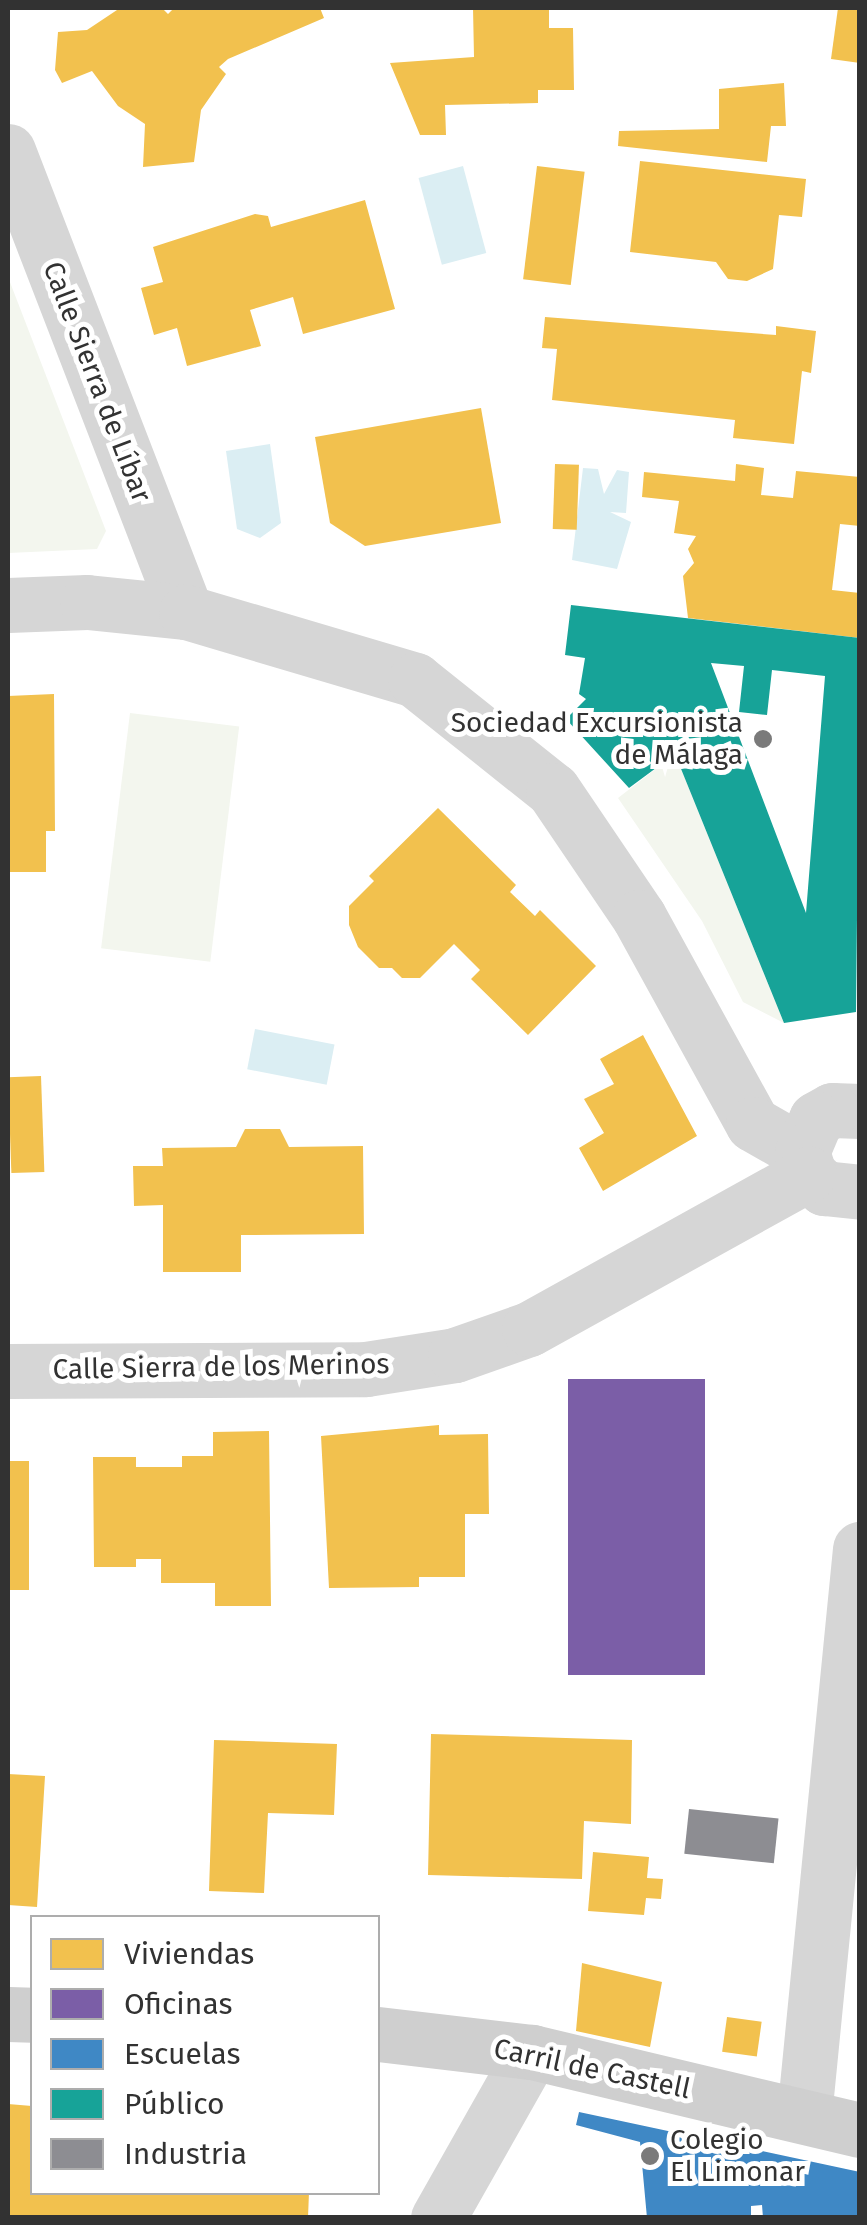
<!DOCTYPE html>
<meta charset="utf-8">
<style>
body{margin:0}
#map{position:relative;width:867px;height:2225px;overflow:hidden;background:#fff;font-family:"Fira Sans",sans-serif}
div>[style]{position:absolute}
.green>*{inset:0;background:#f3f6ee;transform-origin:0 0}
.water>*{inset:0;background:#dbeef3;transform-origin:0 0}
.homes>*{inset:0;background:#f2c14e;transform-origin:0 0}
.offices>*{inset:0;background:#7b5ea7;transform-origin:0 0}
.schools>*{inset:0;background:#3f88c5}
.public>*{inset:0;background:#17a398}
.industry>*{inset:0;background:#8d8d92;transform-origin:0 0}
.street>*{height:55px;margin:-27.5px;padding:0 27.5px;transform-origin:27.5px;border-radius:27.5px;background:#d6d6d6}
.secondary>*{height:55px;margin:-27.5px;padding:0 27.5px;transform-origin:27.5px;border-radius:27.5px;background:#cfcfcf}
.dots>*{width:28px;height:28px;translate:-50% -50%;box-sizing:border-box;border:5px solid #fff;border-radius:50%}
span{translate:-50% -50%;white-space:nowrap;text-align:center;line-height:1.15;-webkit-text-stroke:10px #fff;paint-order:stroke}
.street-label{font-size:28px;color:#323232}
.poi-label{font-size:28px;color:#323232}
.right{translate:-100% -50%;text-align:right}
.left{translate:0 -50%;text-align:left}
.frame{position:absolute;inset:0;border:10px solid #323232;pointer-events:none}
.legend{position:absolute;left:30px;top:1915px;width:350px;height:280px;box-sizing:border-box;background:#fff;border:2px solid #adadad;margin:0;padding:12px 18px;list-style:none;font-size:30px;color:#323232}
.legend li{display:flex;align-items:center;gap:20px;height:50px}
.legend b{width:50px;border:2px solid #adadad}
</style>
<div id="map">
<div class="green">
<i style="clip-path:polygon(8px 277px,106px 531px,97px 549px,8px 553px)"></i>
<i style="left:130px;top:713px;width:110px;height:237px;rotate:7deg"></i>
<i style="clip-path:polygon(675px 754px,784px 1023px,743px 1002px,702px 921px,618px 798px)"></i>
</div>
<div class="water">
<i style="left:463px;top:166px;width:90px;height:46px;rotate:75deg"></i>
<i style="clip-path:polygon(270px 444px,281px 523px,260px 538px,237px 529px,226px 451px)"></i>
<i style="clip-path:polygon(583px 468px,598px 469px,604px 494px,617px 470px,629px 472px,626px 513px,610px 512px,631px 522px,617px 569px,572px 560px)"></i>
<i style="left:255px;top:1029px;width:81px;height:41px;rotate:11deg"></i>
</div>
<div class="homes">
<i style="clip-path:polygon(120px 8px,162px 8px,168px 14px,174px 8px,320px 8px,324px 18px,228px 59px,219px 67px,226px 74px,201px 110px,194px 162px,143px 167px,145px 124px,118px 106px,92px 71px,62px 83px,55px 70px,58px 32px,87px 30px)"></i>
<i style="clip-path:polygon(473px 8px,549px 8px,549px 28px,573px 28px,574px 90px,538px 90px,538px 103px,445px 105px,446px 135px,420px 135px,390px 63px,474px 57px)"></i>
<i style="clip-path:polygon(838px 8px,860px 8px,860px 63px,831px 59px)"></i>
<i style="clip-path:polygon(784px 83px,786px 126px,771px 126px,767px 162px,618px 146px,619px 131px,719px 129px,719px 89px)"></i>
<i style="clip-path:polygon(640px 161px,806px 179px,802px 217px,779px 215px,773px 269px,747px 281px,728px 279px,716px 262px,630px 252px)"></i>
<i style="left:537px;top:166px;width:48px;height:114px;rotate:7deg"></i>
<i style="clip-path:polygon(365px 200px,395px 309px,303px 334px,293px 297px,250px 310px,261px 346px,187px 366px,177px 328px,154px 335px,141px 288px,163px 282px,153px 247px,255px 214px,268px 216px,271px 227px)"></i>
<i style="clip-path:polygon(545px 317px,776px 335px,776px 326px,816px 331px,811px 373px,802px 371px,794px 444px,733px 438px,735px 420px,552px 400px,557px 349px,542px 348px)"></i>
<i style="clip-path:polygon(481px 408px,501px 523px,365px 546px,330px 523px,315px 437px)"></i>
<i style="left:555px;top:464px;width:24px;height:65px;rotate:2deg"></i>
<i style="clip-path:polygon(736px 464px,764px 468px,761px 495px,793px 498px,796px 471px,860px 477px,860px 526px,840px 524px,832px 590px,860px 593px,860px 638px,688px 618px,683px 576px,694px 563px,688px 549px,696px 536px,674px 533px,679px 501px,642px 497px,644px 472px,735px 481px)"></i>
<i style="clip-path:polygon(54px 694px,55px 831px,46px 831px,46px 872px,8px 872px,8px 696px)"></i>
<i style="clip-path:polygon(438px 808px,516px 885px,510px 892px,535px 916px,540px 910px,596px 966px,528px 1035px,471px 979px,480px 970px,454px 944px,420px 978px,402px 978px,392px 968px,379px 968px,358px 947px,349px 925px,349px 906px,374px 881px,369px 876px)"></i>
<i style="clip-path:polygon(643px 1035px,697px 1136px,603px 1191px,579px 1148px,604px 1133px,584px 1099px,614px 1084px,600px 1059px)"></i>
<i style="left:41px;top:1076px;width:96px;height:33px;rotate:88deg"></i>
<i style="clip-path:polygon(245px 1129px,280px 1129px,289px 1147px,363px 1146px,364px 1234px,241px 1235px,241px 1272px,163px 1272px,163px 1205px,134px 1206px,133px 1166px,163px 1166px,162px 1148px,236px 1147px)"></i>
<i style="clip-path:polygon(439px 1425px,439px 1435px,488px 1434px,489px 1514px,465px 1514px,465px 1577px,419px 1577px,419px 1587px,329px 1588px,321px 1436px)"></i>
<i style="clip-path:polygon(269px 1431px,271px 1606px,215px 1606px,215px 1583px,161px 1583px,161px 1559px,136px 1559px,136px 1567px,94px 1567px,93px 1457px,136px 1457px,136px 1467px,182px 1467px,182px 1456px,213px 1456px,213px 1432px)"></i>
<i style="left:8px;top:1461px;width:21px;height:129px"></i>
<i style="clip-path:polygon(431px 1734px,632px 1740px,631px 1824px,584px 1821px,582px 1879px,428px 1875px)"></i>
<i style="clip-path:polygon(214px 1740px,337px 1744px,334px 1815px,268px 1813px,264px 1893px,209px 1891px)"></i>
<i style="clip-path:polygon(8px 1774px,45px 1776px,37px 1907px,8px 1905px)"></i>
<i style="clip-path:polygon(593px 1852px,649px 1857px,647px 1878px,663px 1879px,661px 1899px,646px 1898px,644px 1915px,588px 1911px)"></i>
<i style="clip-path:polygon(582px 1963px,662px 1982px,650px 2047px,576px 2031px)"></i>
<i style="left:727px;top:2017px;width:35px;height:35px;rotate:8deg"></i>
<i style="clip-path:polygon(8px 2104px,32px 2106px,32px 2192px,309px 2192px,308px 2218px,8px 2218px)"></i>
</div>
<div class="offices">
<i style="left:568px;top:1379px;width:137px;height:296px"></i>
</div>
<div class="schools">
<i style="clip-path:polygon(579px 2112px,860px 2172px,860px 2218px,763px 2218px,762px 2205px,751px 2206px,751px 2218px,647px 2218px,640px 2142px,576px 2125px)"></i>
</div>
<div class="public">
<i style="clip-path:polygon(evenodd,571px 605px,860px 638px,856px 1012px,784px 1023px,675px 754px,629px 788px,566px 719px,586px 699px,579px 694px,585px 658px,565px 655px,571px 605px,711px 663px,744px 666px,739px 712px,767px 715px,772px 670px,825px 676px,806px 913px,711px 663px)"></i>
</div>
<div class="industry">
<i style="left:689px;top:1809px;width:90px;height:45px;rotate:6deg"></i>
</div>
<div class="street">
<i style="left:8px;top:151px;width:494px;rotate:68.9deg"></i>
<i style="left:8px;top:605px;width:79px;rotate:-2.2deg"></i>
<i style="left:87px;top:602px;width:100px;rotate:5.8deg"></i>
<i style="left:186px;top:612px;width:239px;rotate:16.5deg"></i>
<i style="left:415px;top:680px;width:176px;rotate:38.6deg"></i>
<i style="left:553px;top:790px;width:153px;rotate:55.9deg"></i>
<i style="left:639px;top:917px;width:236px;rotate:61.2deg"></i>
<i style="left:753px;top:1124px;width:56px;rotate:29.7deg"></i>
<i style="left:860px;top:1111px;width:28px;rotate:-178deg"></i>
<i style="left:832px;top:1110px;width:18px;rotate:151deg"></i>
<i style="left:816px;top:1119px;width:36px;rotate:113deg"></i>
<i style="left:802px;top:1152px;width:23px;rotate:72deg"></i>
<i style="left:809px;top:1174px;width:21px;rotate:43deg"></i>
<i style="left:824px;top:1188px;width:36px;rotate:6deg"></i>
<i style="left:8px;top:1371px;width:358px;rotate:-0.3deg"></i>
<i style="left:366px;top:1369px;width:90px;rotate:-8.9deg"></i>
<i style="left:455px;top:1355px;width:78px;rotate:-19.4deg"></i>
<i style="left:529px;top:1329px;width:320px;rotate:-29deg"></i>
<i style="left:804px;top:2116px;width:570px;rotate:-84.36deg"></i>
<i style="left:438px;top:2218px;width:191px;rotate:-60.5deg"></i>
</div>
<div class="secondary">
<i style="left:8px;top:2014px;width:24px;rotate:2deg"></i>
<i style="left:378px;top:2034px;width:155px;rotate:6.7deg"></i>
<i style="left:532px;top:2052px;width:337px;rotate:13.4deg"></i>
</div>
<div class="dots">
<i style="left:763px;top:739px;background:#7a7a7a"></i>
<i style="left:650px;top:2156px;background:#7a7a7a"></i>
</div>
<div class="street-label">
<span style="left:97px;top:382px;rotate:69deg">Calle Sierra de Líbar</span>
<span style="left:221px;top:1367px;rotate:-1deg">Calle Sierra de los Merinos</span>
<span style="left:592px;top:2069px;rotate:12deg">Carril de Castell</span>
</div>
<div class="poi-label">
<span class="right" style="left:743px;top:739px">Sociedad Excursionista<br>de Málaga</span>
<span class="left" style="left:670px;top:2156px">Colegio<br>El Limonar</span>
</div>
<div class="frame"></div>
<ul class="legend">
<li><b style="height:28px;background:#f2c14e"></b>Viviendas</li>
<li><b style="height:28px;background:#7b5ea7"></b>Oficinas</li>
<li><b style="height:28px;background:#3f88c5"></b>Escuelas</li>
<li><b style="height:28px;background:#17a398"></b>Público</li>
<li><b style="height:28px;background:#8d8d92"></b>Industria</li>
</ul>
</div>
